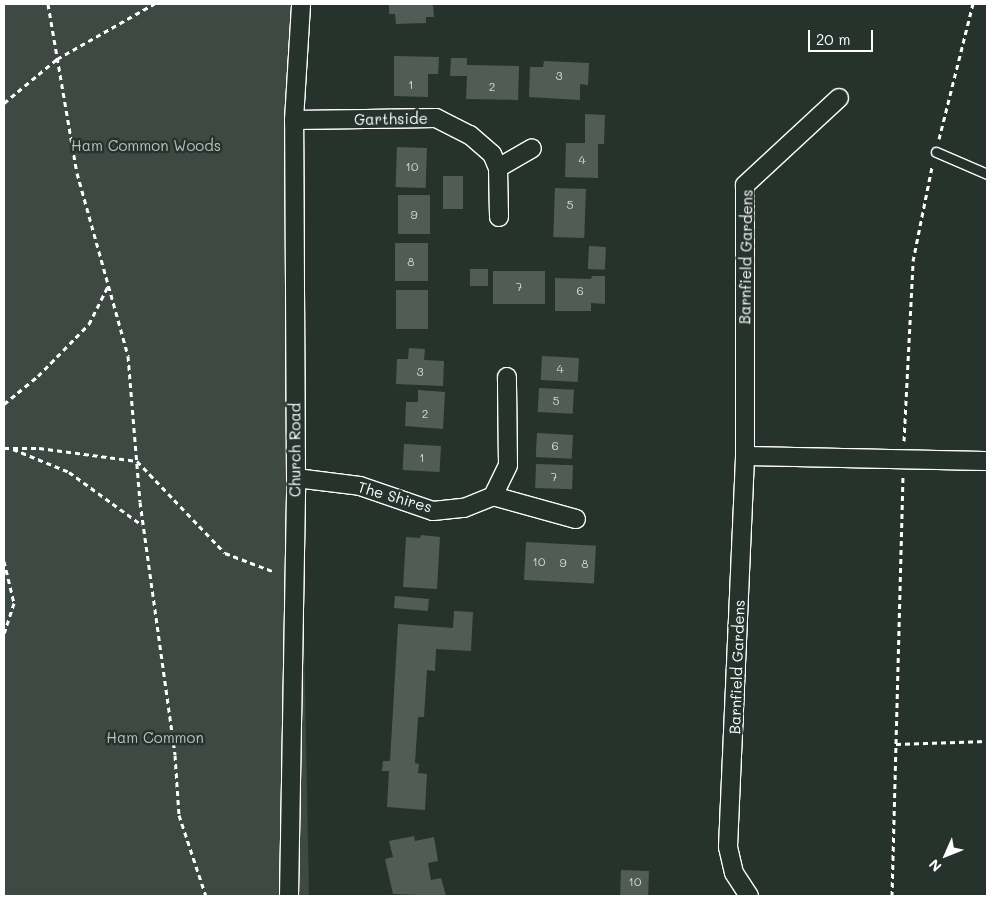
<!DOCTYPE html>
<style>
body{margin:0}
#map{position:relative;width:991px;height:900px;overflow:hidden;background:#26332d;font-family:Mali,sans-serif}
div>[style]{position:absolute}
.green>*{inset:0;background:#3e4944}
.building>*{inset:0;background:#515c57;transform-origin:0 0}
.path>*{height:3px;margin-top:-1.5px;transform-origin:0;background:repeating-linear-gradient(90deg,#fff 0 5px,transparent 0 9px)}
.roads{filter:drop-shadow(1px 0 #fff) drop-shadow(-1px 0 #fff) drop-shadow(0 1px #fff) drop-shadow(0 -1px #fff)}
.lane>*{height:9px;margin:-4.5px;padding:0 4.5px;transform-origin:4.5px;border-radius:4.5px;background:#26332d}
.street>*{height:18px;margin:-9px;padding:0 9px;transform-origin:9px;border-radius:9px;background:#26332d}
span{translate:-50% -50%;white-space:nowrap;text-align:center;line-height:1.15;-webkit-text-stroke:5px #26332d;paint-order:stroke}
.number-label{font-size:12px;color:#d4d6d5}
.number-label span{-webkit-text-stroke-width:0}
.street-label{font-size:15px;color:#fff}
.park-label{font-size:15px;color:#bbbfbe}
.frame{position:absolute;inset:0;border:5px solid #fff;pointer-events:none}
.north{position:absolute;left:921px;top:830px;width:50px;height:50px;-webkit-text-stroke:4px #26332d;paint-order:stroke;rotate:226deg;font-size:14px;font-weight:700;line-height:20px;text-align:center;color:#fff}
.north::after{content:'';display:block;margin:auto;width:18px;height:22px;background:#fff;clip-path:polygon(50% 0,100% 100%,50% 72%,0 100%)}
.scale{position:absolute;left:808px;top:30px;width:65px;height:22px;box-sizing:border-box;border:2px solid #fff;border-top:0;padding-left:6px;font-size:15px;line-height:18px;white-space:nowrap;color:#fff;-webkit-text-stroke:4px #26332d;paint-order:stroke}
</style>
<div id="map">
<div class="green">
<i style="clip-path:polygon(4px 4px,301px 4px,294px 120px,309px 896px,4px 896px)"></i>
</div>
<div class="building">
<i style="clip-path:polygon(389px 4px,433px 4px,434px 17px,426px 17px,426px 23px,396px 24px,395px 14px,389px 14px)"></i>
<i style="clip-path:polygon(394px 56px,439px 57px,438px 74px,428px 74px,428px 97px,394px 96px)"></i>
<i style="clip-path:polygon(451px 58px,467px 58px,467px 65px,519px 66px,518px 100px,466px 99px,467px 76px,450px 76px)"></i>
<i style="clip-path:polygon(544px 61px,589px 63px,588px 85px,580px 84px,580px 100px,529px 97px,530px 67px,543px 67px)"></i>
<i style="clip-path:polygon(585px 114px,605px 115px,604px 144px,598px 144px,598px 178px,565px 177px,566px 143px,585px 143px)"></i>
<i style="left:397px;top:147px;width:30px;height:40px;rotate:2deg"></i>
<i style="left:443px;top:176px;width:20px;height:33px"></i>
<i style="left:555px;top:188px;width:31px;height:49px;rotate:2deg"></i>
<i style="left:398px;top:195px;width:32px;height:39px"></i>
<i style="left:395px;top:243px;width:33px;height:38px"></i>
<i style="left:589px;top:246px;width:17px;height:23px;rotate:3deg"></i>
<i style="left:470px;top:269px;width:18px;height:17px"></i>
<i style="left:493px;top:271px;width:52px;height:33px"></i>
<i style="clip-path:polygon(592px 276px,605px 276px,605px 304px,591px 303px,591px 311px,555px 311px,555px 278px,591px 279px)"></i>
<i style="left:396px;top:290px;width:32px;height:39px"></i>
<i style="clip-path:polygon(409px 348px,425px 349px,424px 360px,444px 361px,443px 386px,396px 384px,397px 359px,408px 359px)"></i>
<i style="left:542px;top:356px;width:37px;height:24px;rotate:3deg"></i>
<i style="left:539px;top:388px;width:35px;height:24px;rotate:3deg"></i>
<i style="clip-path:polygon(418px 390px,445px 392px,443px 429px,405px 426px,406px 402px,418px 402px)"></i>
<i style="left:537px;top:433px;width:36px;height:24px;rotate:3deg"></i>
<i style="left:404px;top:444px;width:37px;height:26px;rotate:3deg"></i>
<i style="left:536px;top:464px;width:37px;height:24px;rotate:2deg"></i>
<i style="clip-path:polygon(421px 535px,440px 537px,437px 589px,403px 587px,406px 537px,420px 538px)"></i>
<i style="left:526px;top:542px;width:70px;height:38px;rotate:3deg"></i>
<i style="left:395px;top:596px;width:34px;height:12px;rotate:5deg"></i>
<i style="clip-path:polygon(454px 611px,473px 612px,471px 651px,436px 649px,435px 671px,427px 670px,424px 717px,418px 717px,415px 763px,419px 764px,418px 773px,427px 774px,425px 810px,387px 807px,389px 771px,382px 771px,383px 761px,390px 761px,398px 624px,453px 628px)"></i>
<i style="clip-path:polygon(414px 836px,415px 841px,434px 837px,438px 861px,428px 863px,431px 880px,441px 878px,446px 896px,393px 894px,385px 859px,393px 857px,389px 841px)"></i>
<i style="left:621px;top:870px;width:28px;height:26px;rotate:2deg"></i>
</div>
<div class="path">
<i style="left:48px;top:4px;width:171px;rotate:80.3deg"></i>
<i style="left:77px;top:173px;width:190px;rotate:74.4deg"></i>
<i style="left:128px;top:356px;width:146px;rotate:85.3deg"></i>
<i style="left:140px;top:502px;width:255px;rotate:82.1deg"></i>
<i style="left:175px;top:755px;width:60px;rotate:86.2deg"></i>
<i style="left:179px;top:815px;width:85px;rotate:71.6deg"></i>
<i style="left:4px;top:103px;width:69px;rotate:-39.7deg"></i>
<i style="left:57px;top:59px;width:112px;rotate:-29.6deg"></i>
<i style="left:939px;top:139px;width:139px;rotate:-75.9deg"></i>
<i style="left:4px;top:404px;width:44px;rotate:-39.5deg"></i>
<i style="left:38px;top:376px;width:73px;rotate:-45.6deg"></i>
<i style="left:89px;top:324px;width:42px;rotate:-63.4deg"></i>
<i style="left:904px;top:441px;width:180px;rotate:-87.1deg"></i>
<i style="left:913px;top:261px;width:96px;rotate:-78.6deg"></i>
<i style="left:4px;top:448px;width:35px"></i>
<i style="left:39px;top:448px;width:99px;rotate:7.6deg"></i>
<i style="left:137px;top:461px;width:127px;rotate:46.3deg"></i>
<i style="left:225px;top:553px;width:53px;rotate:20.8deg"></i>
<i style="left:13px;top:449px;width:61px;rotate:22.3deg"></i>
<i style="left:69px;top:472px;width:90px;rotate:36deg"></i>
<i style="left:4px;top:561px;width:43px;rotate:76.6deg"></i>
<i style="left:14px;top:603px;width:33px;rotate:108deg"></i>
<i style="left:896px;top:744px;width:91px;rotate:-1.9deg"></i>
<i style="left:892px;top:896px;width:419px;rotate:-88.5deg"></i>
</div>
<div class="roads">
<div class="lane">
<i style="left:936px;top:152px;width:56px;rotate:23.3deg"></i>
</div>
<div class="street">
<i style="left:294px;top:120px;width:142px;rotate:-0.8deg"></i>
<i style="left:436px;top:118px;width:38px;rotate:27deg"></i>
<i style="left:470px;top:135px;width:29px;rotate:41deg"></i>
<i style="left:492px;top:154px;width:15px;rotate:67deg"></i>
<i style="left:498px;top:168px;width:49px;rotate:88.8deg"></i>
<i style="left:498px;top:168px;width:39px;rotate:-30deg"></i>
<i style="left:745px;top:456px;width:242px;rotate:1.2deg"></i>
<i style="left:296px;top:478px;width:64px;rotate:7.1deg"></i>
<i style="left:360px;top:486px;width:77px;rotate:18.9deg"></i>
<i style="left:433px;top:511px;width:31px;rotate:-6deg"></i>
<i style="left:464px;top:508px;width:31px;rotate:-22deg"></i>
<i style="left:493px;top:496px;width:34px;rotate:-64deg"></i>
<i style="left:508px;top:465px;width:88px;rotate:-90.7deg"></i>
<i style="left:493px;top:496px;width:86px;rotate:15.5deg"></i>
<i style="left:289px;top:896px;width:418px;rotate:-89deg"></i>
<i style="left:296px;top:478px;width:358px;rotate:-90.3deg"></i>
<i style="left:294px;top:120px;width:116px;rotate:-86.5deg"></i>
<i style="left:749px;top:896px;width:27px;rotate:-123deg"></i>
<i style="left:734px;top:873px;width:27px;rotate:-103deg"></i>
<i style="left:728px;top:847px;width:391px;rotate:-87.5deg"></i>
<i style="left:745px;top:456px;width:271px;rotate:-90deg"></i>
<i style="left:745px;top:185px;width:128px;rotate:-42.8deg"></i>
</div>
</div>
<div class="number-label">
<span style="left:559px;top:76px">3</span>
<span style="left:411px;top:85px">1</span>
<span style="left:492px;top:87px">2</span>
<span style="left:582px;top:160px">4</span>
<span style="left:412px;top:167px">10</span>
<span style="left:570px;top:205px">5</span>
<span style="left:414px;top:215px">9</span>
<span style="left:411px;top:262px">8</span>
<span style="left:519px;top:287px">7</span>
<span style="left:580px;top:291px">6</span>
<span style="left:560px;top:369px">4</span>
<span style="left:420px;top:372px">3</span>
<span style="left:556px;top:401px">5</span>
<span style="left:425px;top:414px">2</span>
<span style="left:555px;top:446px">6</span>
<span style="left:422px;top:458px">1</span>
<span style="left:554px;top:477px">7</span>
<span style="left:539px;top:562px">10</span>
<span style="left:563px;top:563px">9</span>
<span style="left:585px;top:564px">8</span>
<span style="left:635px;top:882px">10</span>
</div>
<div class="street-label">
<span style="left:391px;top:119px;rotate:-1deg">Garthside</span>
<span style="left:746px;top:257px;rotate:-89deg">Barnfield Gardens</span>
<span style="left:295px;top:450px;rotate:-90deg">Church Road</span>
<span style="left:395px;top:497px;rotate:16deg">The Shires</span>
<span style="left:737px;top:667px;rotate:-88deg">Barnfield Gardens</span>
</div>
<div class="park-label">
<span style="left:146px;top:146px">Ham Common Woods</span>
<span style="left:155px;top:738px">Ham Common</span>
</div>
<div class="frame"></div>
<div class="north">N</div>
<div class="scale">20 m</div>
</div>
